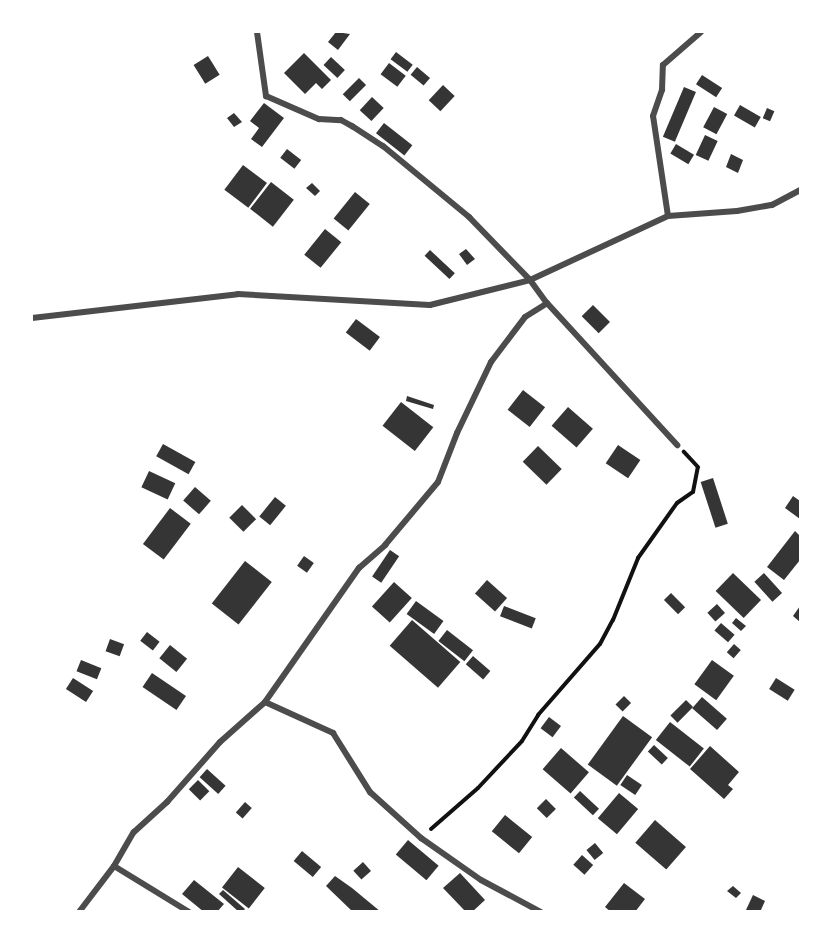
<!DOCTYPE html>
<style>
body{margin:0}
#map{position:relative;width:832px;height:943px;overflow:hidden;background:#fff;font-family:"Space Grotesk",sans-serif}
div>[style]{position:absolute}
.building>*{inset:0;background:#353535;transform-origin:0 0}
.path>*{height:4px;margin:-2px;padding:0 2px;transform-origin:2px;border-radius:2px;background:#111}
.minor>*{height:6px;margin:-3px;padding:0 3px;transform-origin:3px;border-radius:3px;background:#4c4c4c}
span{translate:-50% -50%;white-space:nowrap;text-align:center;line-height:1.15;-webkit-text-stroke:6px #fff;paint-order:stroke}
.frame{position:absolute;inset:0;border:33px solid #fff;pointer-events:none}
</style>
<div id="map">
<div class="building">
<i style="clip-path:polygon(336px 32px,350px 34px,338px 50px,328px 42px)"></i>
<i style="left:396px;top:52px;width:21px;height:9px;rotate:37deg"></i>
<i style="clip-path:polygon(304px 53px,331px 80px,322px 89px,316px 83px,305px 94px,284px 73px)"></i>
<i style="left:208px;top:56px;width:22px;height:17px;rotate:58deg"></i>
<i style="left:331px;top:57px;width:19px;height:11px;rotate:43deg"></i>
<i style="left:389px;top:63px;width:21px;height:14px;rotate:37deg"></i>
<i style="left:417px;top:67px;width:17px;height:10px;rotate:40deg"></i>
<i style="left:702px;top:75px;width:24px;height:11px;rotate:33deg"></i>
<i style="left:359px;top:78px;width:10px;height:23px;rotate:45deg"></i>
<i style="left:443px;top:85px;width:16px;height:21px;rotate:43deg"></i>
<i style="left:684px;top:87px;width:13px;height:54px;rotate:23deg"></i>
<i style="left:372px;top:97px;width:16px;height:18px;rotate:43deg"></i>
<i style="clip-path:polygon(264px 103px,284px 118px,262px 147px,251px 139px,259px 128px,250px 121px)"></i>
<i style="left:740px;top:105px;width:24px;height:12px;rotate:30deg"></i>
<i style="left:714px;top:107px;width:15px;height:23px;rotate:28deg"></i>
<i style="left:767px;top:108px;width:8px;height:11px;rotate:23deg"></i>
<i style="clip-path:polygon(234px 113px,242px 122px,234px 127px,227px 118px)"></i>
<i style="left:384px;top:123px;width:36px;height:13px;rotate:38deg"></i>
<i style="left:705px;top:135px;width:14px;height:22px;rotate:25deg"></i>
<i style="left:676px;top:144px;width:21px;height:11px;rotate:31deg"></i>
<i style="left:287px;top:149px;width:18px;height:11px;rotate:38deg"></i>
<i style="clip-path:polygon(731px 154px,743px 160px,738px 173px,726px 167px)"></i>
<i style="left:243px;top:165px;width:30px;height:31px;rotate:37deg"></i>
<i style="left:271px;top:182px;width:29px;height:34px;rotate:38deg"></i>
<i style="clip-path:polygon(312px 183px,320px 191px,315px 196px,306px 188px)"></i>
<i style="left:355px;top:192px;width:19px;height:34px;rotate:39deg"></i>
<i style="left:325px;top:229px;width:21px;height:33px;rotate:39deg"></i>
<i style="clip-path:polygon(466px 249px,475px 259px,467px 265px,459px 254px)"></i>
<i style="left:430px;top:250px;width:34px;height:8px;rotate:43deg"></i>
<i style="left:593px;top:305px;width:24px;height:16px;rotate:45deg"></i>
<i style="left:356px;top:319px;width:30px;height:17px;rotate:37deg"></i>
<i style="left:523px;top:390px;width:28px;height:25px;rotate:38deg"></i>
<i style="clip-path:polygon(407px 396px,434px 405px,433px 409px,406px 401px)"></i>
<i style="left:401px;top:402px;width:41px;height:30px;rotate:38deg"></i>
<i style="left:568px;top:407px;width:33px;height:25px;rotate:41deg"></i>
<i style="left:163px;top:444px;width:37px;height:14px;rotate:29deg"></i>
<i style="left:618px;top:445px;width:27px;height:22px;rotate:34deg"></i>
<i style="left:538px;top:446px;width:33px;height:22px;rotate:44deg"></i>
<i style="left:149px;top:471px;width:29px;height:18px;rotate:25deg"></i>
<i style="left:713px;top:478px;width:48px;height:13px;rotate:72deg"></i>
<i style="left:195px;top:487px;width:21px;height:18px;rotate:41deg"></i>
<i style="clip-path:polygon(793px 496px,800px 501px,800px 519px,785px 508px)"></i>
<i style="left:275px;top:497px;width:14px;height:25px;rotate:39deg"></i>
<i style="left:242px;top:505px;width:20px;height:18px;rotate:45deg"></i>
<i style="left:170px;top:508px;width:26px;height:45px;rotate:37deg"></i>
<i style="clip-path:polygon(795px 531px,800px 536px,800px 560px,784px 580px,767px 567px)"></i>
<i style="left:390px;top:550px;width:11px;height:32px;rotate:34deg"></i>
<i style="left:304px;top:556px;width:12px;height:12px;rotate:35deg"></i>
<i style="left:245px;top:561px;width:34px;height:54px;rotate:38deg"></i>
<i style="left:733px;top:573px;width:39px;height:25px;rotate:44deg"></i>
<i style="left:764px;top:573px;width:27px;height:13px;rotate:48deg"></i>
<i style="left:487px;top:580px;width:27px;height:18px;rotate:42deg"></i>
<i style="left:394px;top:582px;width:24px;height:33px;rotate:42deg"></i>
<i style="left:671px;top:593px;width:20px;height:10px;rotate:45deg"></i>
<i style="left:416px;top:601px;width:34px;height:16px;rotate:36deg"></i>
<i style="left:717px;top:604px;width:12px;height:13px;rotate:48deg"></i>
<i style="left:504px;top:606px;width:34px;height:11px;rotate:21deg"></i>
<i style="clip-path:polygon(800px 606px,800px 622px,793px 616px)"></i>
<i style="clip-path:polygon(736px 618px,746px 626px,741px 631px,732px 623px)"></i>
<i style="left:412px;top:620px;width:64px;height:34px;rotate:41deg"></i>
<i style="left:721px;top:623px;width:18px;height:10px;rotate:41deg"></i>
<i style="left:447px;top:630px;width:33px;height:14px;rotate:38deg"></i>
<i style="left:147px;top:632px;width:16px;height:11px;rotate:38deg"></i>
<i style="left:110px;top:639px;width:15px;height:13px;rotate:20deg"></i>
<i style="left:734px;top:644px;width:9px;height:11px;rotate:41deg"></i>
<i style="left:170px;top:645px;width:22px;height:17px;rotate:39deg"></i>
<i style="left:473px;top:656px;width:23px;height:11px;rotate:41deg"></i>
<i style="left:81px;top:660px;width:22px;height:12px;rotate:22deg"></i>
<i style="left:712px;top:660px;width:27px;height:30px;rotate:36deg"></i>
<i style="left:152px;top:673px;width:41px;height:17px;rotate:34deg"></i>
<i style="left:73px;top:678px;width:24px;height:13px;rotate:33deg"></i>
<i style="left:776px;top:678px;width:22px;height:13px;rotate:32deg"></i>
<i style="left:624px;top:696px;width:10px;height:12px;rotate:45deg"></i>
<i style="left:702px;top:697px;width:33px;height:15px;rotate:41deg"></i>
<i style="left:686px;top:700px;width:10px;height:22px;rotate:45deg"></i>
<i style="left:623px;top:716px;width:36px;height:60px;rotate:36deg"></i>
<i style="left:549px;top:717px;width:15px;height:14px;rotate:37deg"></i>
<i style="left:670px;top:722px;width:43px;height:23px;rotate:38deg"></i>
<i style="left:654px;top:745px;width:19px;height:9px;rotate:43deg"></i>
<i style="clip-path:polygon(710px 746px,739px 772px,728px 785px,733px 789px,724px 799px,690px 769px)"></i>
<i style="left:561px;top:748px;width:37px;height:28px;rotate:41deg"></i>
<i style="left:207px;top:769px;width:25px;height:11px;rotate:42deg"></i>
<i style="left:627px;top:775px;width:18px;height:12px;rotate:34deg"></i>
<i style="left:198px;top:780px;width:16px;height:13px;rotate:45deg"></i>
<i style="left:580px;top:791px;width:26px;height:9px;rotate:43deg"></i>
<i style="left:619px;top:793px;width:25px;height:33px;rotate:40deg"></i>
<i style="left:546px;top:799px;width:14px;height:13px;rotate:45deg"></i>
<i style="left:245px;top:802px;width:9px;height:14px;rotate:41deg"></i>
<i style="left:505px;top:815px;width:35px;height:21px;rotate:39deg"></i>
<i style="left:655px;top:820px;width:41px;height:30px;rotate:41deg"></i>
<i style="left:408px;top:840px;width:40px;height:19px;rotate:40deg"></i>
<i style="left:595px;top:843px;width:13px;height:11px;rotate:51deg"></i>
<i style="left:302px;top:851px;width:25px;height:13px;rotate:40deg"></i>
<i style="left:582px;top:855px;width:15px;height:13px;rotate:42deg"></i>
<i style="left:363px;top:862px;width:12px;height:13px;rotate:48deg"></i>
<i style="left:238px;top:867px;width:34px;height:26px;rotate:38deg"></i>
<i style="clip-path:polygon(460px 873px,485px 900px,472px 912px,466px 912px,443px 888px)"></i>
<i style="clip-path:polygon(335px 876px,352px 888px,381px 912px,353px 912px,326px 886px)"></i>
<i style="clip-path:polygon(194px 880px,224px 904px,217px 912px,204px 912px,182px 894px)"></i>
<i style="clip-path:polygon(624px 883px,645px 899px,635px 912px,611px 912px,605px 907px)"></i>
<i style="clip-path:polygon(733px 886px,741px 893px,736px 898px,727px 891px)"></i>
<i style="clip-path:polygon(223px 890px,245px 909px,242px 912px,239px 912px,219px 894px)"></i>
<i style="clip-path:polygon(753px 895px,765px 901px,760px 912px,745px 912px)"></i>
</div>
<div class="path">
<i style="left:431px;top:829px;width:62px;rotate:-41.1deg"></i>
<i style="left:478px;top:788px;width:64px;rotate:-46.9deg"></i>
<i style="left:522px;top:741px;width:31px;rotate:-58deg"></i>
<i style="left:538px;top:715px;width:94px;rotate:-48.9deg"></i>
<i style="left:600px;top:644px;width:27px;rotate:-62deg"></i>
<i style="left:613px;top:620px;width:67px;rotate:-68deg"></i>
<i style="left:638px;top:558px;width:67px;rotate:-54.7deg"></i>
<i style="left:677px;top:503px;width:19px;rotate:-35deg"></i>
<i style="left:693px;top:492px;width:25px;rotate:-79deg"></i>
<i style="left:698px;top:467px;width:21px;rotate:-133deg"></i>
</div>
<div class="minor">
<i style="left:257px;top:32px;width:65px;rotate:82deg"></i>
<i style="left:266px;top:96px;width:58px;rotate:23.5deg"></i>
<i style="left:319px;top:119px;width:22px;rotate:3deg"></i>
<i style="left:341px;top:120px;width:13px;rotate:29deg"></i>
<i style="left:352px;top:126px;width:37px;rotate:33deg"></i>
<i style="left:383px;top:146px;width:112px;rotate:39.5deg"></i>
<i style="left:469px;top:217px;width:88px;rotate:45.9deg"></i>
<i style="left:530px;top:280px;width:29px;rotate:54deg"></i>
<i style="left:547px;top:303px;width:193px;rotate:47.5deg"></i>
<i style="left:668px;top:216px;width:101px;rotate:-98.5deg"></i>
<i style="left:653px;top:116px;width:28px;rotate:-71deg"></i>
<i style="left:662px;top:90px;width:25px;rotate:-88deg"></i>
<i style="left:663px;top:65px;width:50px;rotate:-41deg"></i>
<i style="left:32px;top:318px;width:207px;rotate:-6.6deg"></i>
<i style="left:238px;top:294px;width:192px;rotate:3.3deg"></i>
<i style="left:430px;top:305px;width:103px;rotate:-14deg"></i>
<i style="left:530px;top:280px;width:152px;rotate:-24.9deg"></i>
<i style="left:668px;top:216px;width:69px;rotate:-4.1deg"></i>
<i style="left:737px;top:211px;width:36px;rotate:-10deg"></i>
<i style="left:772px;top:205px;width:32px;rotate:-28deg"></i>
<i style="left:265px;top:702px;width:75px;rotate:24.5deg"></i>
<i style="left:333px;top:733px;width:70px;rotate:57.9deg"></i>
<i style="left:370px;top:792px;width:69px;rotate:42deg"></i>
<i style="left:421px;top:838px;width:73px;rotate:35deg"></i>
<i style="left:481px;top:880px;width:68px;rotate:28.1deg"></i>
<i style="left:114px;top:866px;width:88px;rotate:31.5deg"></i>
<i style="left:79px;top:912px;width:58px;rotate:-52.7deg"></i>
<i style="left:114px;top:866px;width:39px;rotate:-60deg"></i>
<i style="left:134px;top:832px;width:45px;rotate:-42.3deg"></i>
<i style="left:167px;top:802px;width:80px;rotate:-48.5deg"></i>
<i style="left:220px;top:742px;width:60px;rotate:-41.6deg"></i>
<i style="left:265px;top:702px;width:164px;rotate:-55deg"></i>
<i style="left:359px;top:568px;width:35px;rotate:-41deg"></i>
<i style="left:385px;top:545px;width:82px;rotate:-49.9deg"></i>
<i style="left:438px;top:482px;width:53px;rotate:-68.8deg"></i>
<i style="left:457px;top:433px;width:79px;rotate:-64.4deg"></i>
<i style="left:491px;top:362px;width:56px;rotate:-52.9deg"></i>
<i style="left:525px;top:317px;width:26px;rotate:-32deg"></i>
</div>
<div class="frame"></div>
</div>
